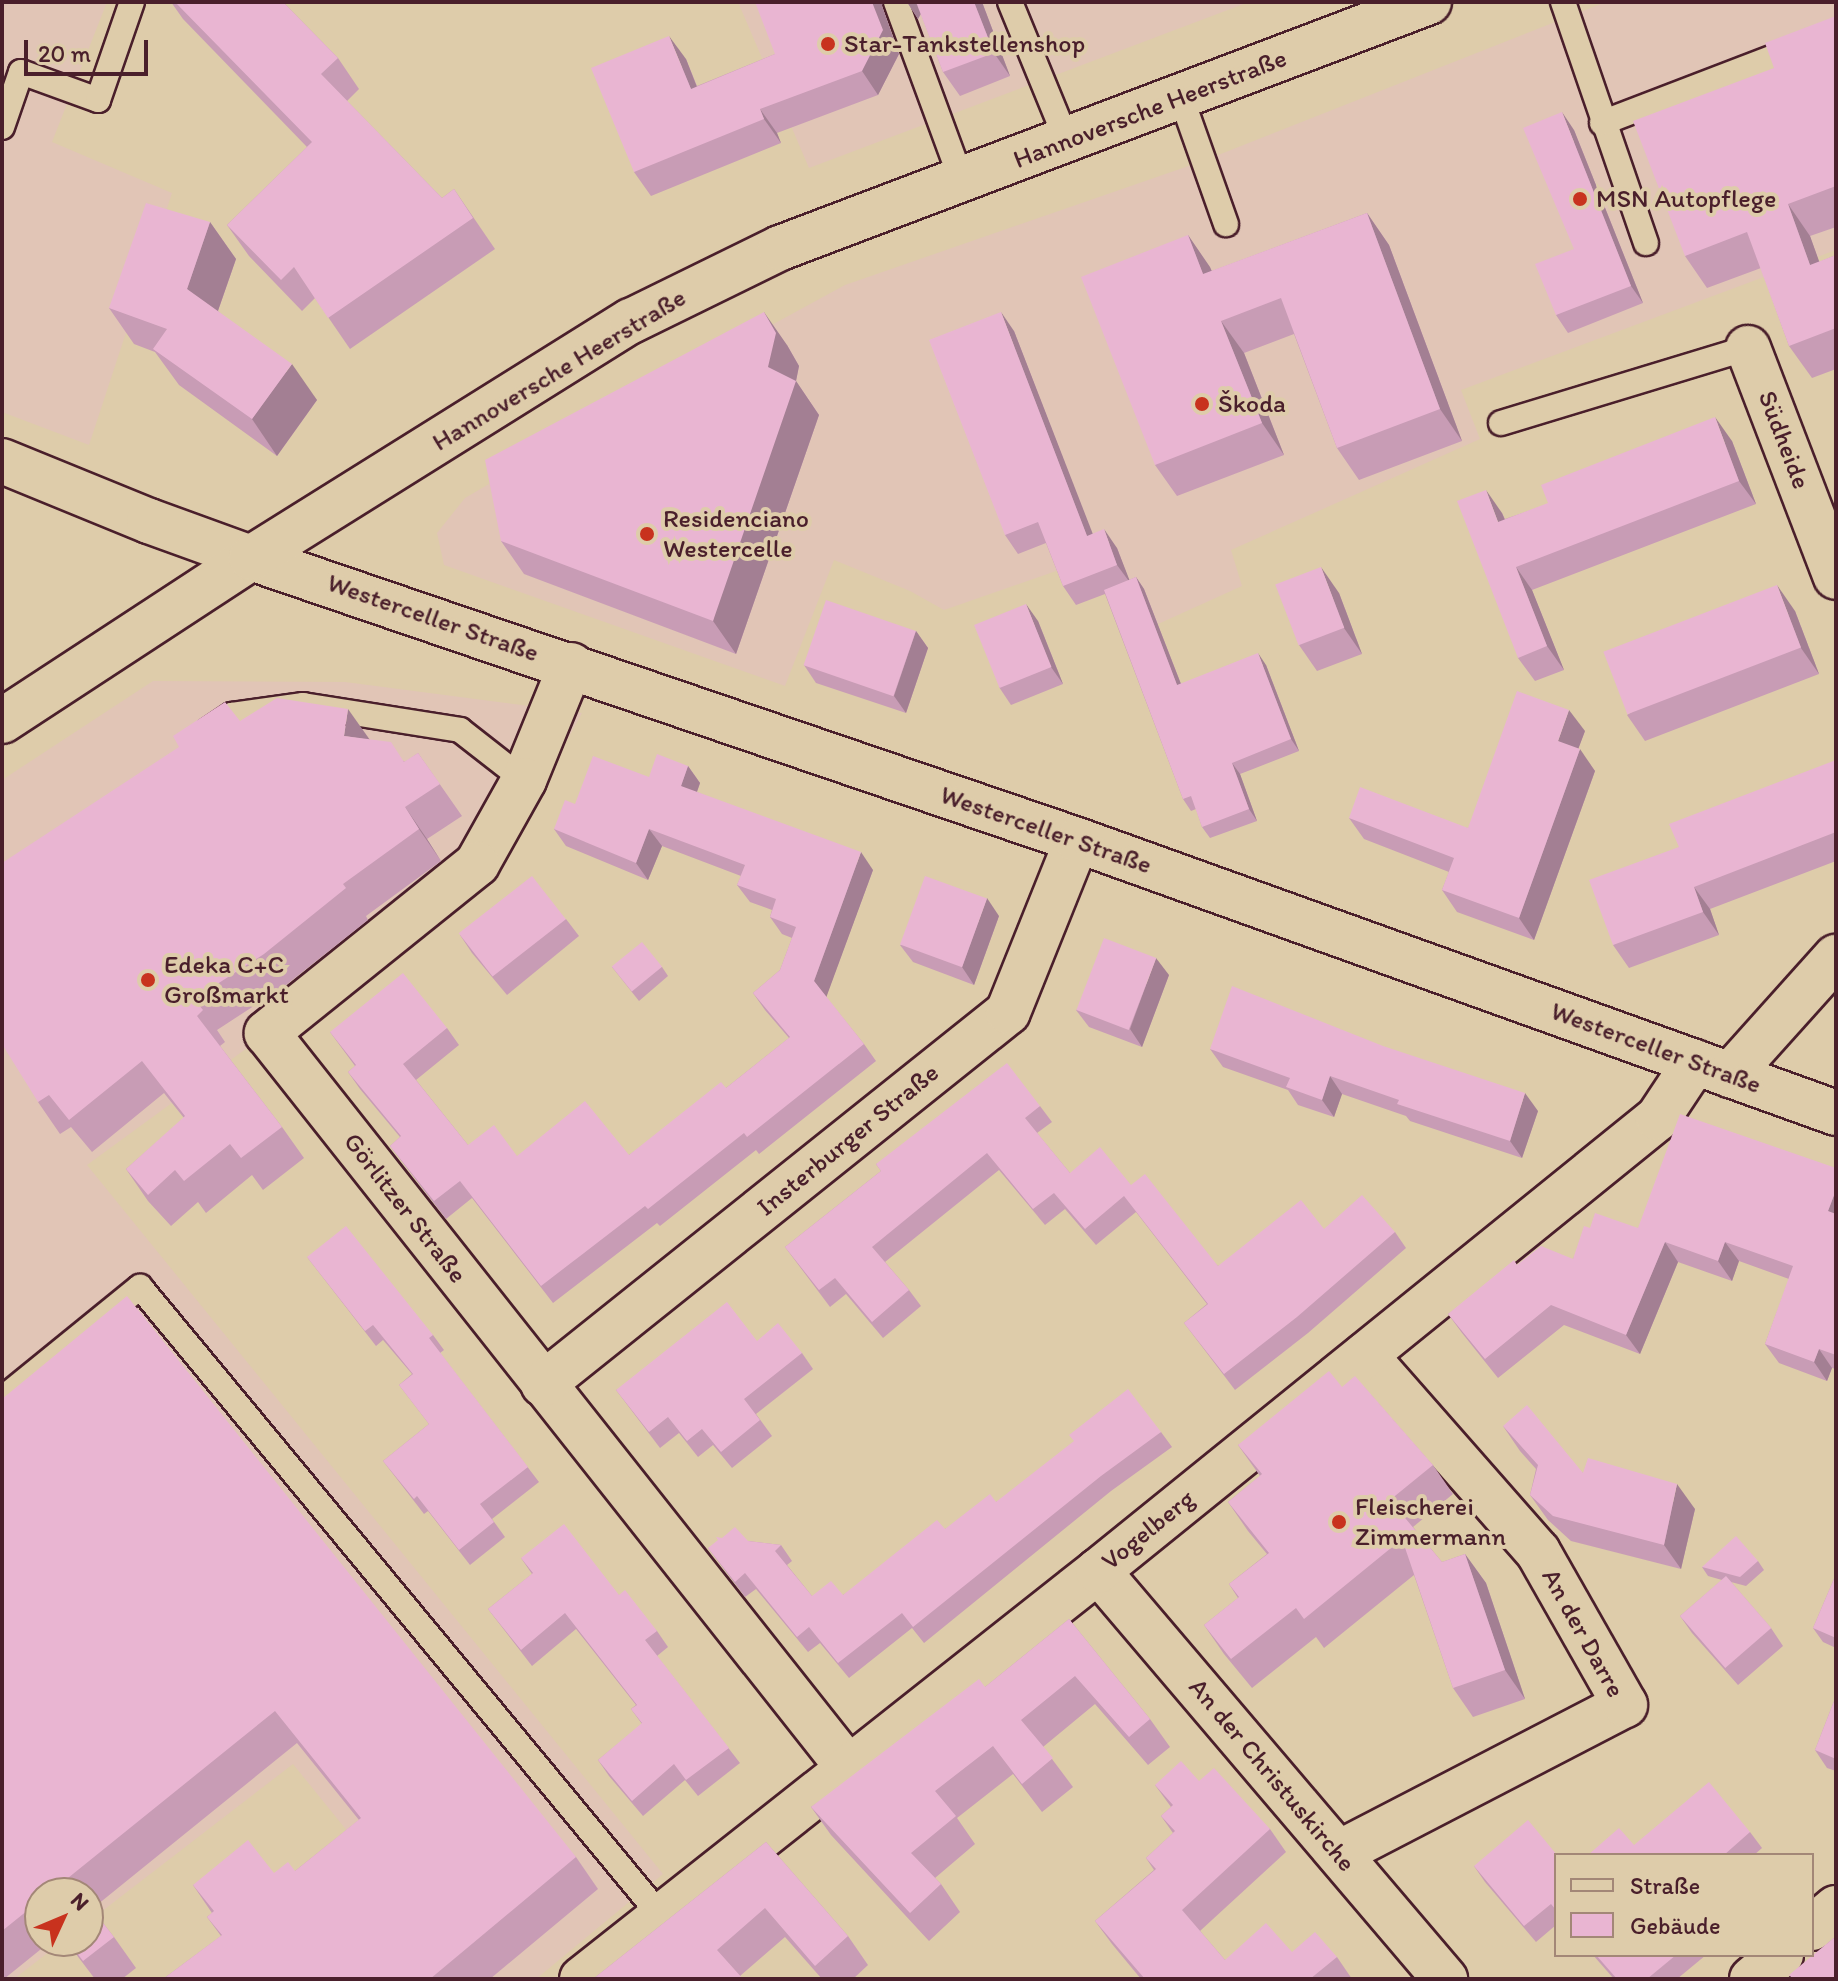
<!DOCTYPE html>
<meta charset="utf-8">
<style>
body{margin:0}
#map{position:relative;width:1838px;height:1981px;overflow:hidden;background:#deccaa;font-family:Itim,sans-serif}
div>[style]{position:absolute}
.built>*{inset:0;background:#e1c5b6}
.roads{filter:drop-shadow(2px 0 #4a1f2b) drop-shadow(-2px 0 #4a1f2b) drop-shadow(0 2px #4a1f2b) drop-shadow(0 -2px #4a1f2b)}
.service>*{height:24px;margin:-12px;padding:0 12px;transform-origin:12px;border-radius:12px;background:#deccaa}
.minor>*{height:44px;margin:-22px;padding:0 22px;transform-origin:22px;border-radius:22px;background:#deccaa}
.tertiary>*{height:44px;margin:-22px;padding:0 22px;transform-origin:22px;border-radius:22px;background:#deccaa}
.primary>*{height:44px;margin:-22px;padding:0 22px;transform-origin:22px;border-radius:22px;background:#deccaa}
.wall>*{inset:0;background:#c89cb5}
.shaded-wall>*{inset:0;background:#a37f93}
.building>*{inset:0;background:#e9b5d2;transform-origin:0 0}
.dots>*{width:22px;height:22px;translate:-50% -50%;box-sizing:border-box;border:4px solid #deccaa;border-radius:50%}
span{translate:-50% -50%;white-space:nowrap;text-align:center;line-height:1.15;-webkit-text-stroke:8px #deccaa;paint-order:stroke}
.poi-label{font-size:26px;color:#4a1f2b}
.left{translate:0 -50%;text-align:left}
.street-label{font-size:26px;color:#4a1f2b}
.frame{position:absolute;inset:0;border:4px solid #4a1f2b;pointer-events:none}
.legend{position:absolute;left:1554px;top:1853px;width:260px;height:104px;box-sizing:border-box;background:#deccaa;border:2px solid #a38777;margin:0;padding:10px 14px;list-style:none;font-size:24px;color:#4a1f2b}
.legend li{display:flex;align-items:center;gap:16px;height:40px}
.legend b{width:40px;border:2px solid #a38777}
.north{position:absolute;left:24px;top:1877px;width:80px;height:80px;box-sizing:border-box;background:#deccaa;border:2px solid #a38777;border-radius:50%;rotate:46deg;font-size:22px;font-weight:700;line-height:32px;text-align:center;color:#4a1f2b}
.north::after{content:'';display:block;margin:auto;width:28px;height:36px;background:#c8321e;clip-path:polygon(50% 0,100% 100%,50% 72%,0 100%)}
.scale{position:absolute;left:24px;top:40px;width:124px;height:36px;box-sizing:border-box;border:4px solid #4a1f2b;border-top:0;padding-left:10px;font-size:24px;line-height:28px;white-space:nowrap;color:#4a1f2b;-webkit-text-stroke:6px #deccaa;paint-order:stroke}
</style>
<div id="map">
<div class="built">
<i style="clip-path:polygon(2px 2px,107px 2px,52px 142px,172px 193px,89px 445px,2px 412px)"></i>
<i style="clip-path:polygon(738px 2px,1249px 2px,809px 168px)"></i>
<i style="clip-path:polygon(1606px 2px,1836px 2px,1836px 250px,1461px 390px,1480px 439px,1231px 550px,1242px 586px,1158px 624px,1062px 569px,944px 610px,910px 591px,834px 560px,785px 686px,444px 565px,437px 533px,465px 498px,617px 409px,845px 285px,1203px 161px)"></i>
<i style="clip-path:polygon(153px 681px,345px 682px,582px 713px,499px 864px,87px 1165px,663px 1874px,536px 1979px,467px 1979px,293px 1764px,88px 1922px,88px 1893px,40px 1893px,40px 1941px,63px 1941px,14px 1979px,2px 1979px,2px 780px)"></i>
</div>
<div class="roads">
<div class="service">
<i style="left:896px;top:2px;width:191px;rotate:69.8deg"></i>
<i style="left:1010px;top:2px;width:150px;rotate:67.7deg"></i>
<i style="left:1563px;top:2px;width:255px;rotate:71deg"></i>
<i style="left:1181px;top:97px;width:135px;rotate:70.5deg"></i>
<i style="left:1602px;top:123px;width:251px;rotate:-21deg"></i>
<i style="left:2px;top:127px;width:58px;rotate:-70.9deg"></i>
<i style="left:21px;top:72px;width:82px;rotate:20deg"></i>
<i style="left:98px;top:100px;width:104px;rotate:-70.9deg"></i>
<i style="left:1501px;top:423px;width:258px;rotate:-16.9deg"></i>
<i style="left:208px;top:731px;width:29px;rotate:-34deg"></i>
<i style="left:232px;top:715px;width:72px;rotate:-8deg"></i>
<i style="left:303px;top:705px;width:159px;rotate:9deg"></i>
<i style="left:460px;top:730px;width:81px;rotate:38deg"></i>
<i style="left:2px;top:1399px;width:178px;rotate:-39.1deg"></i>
<i style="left:140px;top:1287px;width:817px;rotate:50.37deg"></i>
</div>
<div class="minor">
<i style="left:1748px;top:348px;width:245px;rotate:69deg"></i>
<i style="left:571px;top:665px;width:124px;rotate:112.2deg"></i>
<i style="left:524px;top:780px;width:96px;rotate:119.2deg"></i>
<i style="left:477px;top:864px;width:270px;rotate:141.2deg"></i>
<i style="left:267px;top:1033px;width:935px;rotate:51.65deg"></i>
<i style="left:1730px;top:1075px;width:159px;rotate:-48.1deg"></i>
<i style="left:543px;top:1384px;width:595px;rotate:-38.66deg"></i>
<i style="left:1008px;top:1012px;width:185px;rotate:-68.1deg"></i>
<i style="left:1098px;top:1571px;width:536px;rotate:49.62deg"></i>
<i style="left:1339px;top:1853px;width:322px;rotate:-27.4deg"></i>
<i style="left:1625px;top:1705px;width:176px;rotate:-119.6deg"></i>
<i style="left:1538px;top:1552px;width:262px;rotate:-131.3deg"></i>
<i style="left:1812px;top:1928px;width:31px;rotate:-40deg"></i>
<i style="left:582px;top:1979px;width:658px;rotate:-38.33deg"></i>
<i style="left:1098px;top:1571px;width:720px;rotate:-38.97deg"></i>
<i style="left:1658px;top:1118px;width:67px;rotate:-56.5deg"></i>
<i style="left:1752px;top:1979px;width:38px;rotate:-40deg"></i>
</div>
<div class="tertiary">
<i style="left:2px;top:461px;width:159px;rotate:22.2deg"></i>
<i style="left:149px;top:521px;width:109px;rotate:19.9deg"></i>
<i style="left:251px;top:558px;width:873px;rotate:18.85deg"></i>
<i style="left:1077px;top:840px;width:807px;rotate:19.78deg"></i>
</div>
<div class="primary">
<i style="left:2px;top:721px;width:298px;rotate:-33.2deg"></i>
<i style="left:251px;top:558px;width:448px;rotate:-32deg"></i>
<i style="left:631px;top:321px;width:166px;rotate:-26.1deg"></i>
<i style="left:780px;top:248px;width:694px;rotate:-20.76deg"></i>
</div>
</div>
<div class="wall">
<i style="clip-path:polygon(171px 2px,283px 2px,338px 58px,359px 89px,347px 101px,442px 198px,454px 189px,495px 249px,350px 349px,315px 298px,302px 311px,249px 256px,227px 225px,307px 147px,183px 19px)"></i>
<i style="clip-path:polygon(907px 2px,982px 2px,1010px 76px,960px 96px,943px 72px,921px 14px,918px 19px)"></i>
<i style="clip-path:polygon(882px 6px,899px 54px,878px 95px,777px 133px,781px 143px,651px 196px,634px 172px,686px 59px,697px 86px,775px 54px)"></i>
<i style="clip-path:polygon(1836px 16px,1836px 227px,1810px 236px,1819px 262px,1836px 255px,1836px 369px,1812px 378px,1789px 346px,1761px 268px,1707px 288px,1685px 256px,1774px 68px)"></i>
<i style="clip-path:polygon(1574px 130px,1643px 303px,1568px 333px,1556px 315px,1574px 249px)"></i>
<i style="clip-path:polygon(1367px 213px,1389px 245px,1462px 441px,1359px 480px,1337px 448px,1294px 334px,1244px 353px,1284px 455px,1177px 496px,1155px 465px,1188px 235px,1212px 271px)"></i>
<i style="clip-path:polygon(210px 222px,236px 259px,218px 311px,317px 400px,277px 456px,179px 385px,155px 352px,134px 344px,109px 308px)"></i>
<i style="clip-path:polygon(1014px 331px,1092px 534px,1117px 548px,1129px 580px,1136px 577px,1144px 589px,1181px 684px,1266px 665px,1299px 751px,1240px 774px,1257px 821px,1210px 838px,1202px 827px,1196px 809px,1191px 811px,1183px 799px,1105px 594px,1076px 605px,1063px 586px,1046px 543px,1018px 554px,1005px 535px)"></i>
<i style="clip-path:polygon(787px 345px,799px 366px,796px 381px,819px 415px,736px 654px,524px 574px,501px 541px)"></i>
<i style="clip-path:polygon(1732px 441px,1756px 504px,1532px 590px,1564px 670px,1535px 681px,1518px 658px,1502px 513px,1505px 519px)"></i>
<i style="clip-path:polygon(1339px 593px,1362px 654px,1317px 671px,1299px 645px)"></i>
<i style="clip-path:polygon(1795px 611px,1819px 674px,1645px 741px,1627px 715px)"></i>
<i style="clip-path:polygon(1038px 621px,1063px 684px,1011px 705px,999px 687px)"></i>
<i style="clip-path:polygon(916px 631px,928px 648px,906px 713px,816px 683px,804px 665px)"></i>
<i style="clip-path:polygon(240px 721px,369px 740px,405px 762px,418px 753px,462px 816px,427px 839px,441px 861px,366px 916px,368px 920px,286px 985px,217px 1030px,225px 1042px,220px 1046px,282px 1127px,304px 1158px,263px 1190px,252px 1175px,206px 1213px,198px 1202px,171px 1226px,148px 1201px,126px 1169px,184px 1118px,164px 1093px,92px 1152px,71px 1127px,60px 1134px,38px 1102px)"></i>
<i style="clip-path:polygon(1585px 731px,1578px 749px,1595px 771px,1534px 940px,1457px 912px,1442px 890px,1449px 872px,1364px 839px,1349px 818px,1468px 828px)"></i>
<i style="clip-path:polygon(1836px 760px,1836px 861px,1710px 909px,1719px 935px,1629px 968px,1613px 945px,1679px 847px)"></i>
<i style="clip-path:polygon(688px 766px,700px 783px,697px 792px,873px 870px,826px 997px,864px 1044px,876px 1061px,759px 1154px,756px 1150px,660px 1226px,657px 1223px,553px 1303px,472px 1198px,446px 1219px,390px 1146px,400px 1137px,360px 1089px,348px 1072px,355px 1066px,330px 1032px,447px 1028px,459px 1045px,416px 1080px,468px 1145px,517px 1156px,629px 1155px,726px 1088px,789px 1038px,765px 1010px,753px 993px,780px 970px,792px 938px,782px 934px,770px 917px,772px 910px,750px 902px,737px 885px,741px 876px,662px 846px,648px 880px,566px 846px,554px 829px,575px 804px,649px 777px)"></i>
<i style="clip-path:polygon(999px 916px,974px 985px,913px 962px,900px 945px)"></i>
<i style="clip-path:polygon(566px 919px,579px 936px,507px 995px,472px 953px,460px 935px)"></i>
<i style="clip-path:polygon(612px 967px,662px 967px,668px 976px,639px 1001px)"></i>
<i style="clip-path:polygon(1169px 975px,1142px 1047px,1089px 1027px,1076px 1010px)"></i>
<i style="clip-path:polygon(1210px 1049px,1538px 1111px,1522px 1158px,1410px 1121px,1406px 1116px,1342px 1094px,1334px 1117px,1298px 1105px,1288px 1090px,1223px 1067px)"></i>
<i style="clip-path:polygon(1040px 1106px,1052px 1122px,1037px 1133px,1070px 1173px,1131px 1185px,1218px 1266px,1324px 1229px,1395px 1232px,1406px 1248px,1308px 1333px,1235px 1390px,1184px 1323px,1207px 1304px,1136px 1212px,1096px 1245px,1065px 1209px,1045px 1225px,999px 1170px,885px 1262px,909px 1290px,921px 1306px,883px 1338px,846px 1294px,830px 1307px,785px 1247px,881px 1171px,876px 1164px)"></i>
<i style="clip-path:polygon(1836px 1168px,1836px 1369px,1832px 1368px,1827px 1381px,1779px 1363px,1765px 1344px,1789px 1279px,1739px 1261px,1732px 1281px,1678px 1262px,1640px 1354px,1564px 1325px,1498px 1378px,1462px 1333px,1448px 1314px,1517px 1265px,1573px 1259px,1590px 1228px,1638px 1228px)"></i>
<i style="clip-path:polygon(307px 1257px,433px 1335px,444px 1350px,440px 1353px,539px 1482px,492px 1519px,505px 1537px,470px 1565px,428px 1511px,424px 1514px,383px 1461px,429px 1424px,399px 1385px,412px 1374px,383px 1340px,376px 1346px)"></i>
<i style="clip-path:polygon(757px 1341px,802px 1353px,813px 1369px,756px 1414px,772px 1436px,732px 1468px,713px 1445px,698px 1457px,679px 1433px,660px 1448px,616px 1390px)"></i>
<i style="clip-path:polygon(1342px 1387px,1433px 1465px,1453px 1494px,1413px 1527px,1442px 1562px,1465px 1554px,1486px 1583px,1525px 1699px,1473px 1717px,1453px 1688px,1414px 1575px,1324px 1648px,1316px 1637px,1252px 1688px,1224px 1654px,1204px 1625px,1238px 1598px,1229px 1584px,1267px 1554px,1248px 1531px,1228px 1502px,1260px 1476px,1238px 1445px)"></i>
<i style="clip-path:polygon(2px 1399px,576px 1857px,598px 1889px,490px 1979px,163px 1979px,221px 1936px,207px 1917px,212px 1913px,193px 1885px,295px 1871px,359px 1820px,297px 1743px,92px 1909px,114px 1937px,136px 1968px,122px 1979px,95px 1979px,66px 1941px,88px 1941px,88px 1893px,40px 1893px,40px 1941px,51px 1941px,4px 1979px,2px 1979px)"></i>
<i style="clip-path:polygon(1503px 1426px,1583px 1473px,1695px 1509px,1681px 1569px,1571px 1541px,1548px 1520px,1530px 1495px,1536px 1469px,1520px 1451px)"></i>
<i style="clip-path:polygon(1161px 1432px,1172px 1447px,1111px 1491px,924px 1643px,912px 1628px,849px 1678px,820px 1643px,808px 1652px,756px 1589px,745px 1597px,708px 1548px,748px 1541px,781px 1545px,792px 1561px,787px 1565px,812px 1596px,843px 1595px,945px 1529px,996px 1502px)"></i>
<i style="clip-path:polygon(521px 1558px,619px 1595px,657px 1631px,668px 1647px,657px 1656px,740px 1763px,698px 1796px,685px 1780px,643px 1816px,609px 1776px,598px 1760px,642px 1724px,631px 1709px,636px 1705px,576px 1629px,532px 1666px,488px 1609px,532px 1574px)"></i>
<i style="clip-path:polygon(1758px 1561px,1764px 1570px,1746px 1586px,1731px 1582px,1771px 1628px,1783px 1646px,1738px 1685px,1692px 1633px,1680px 1616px,1722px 1580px,1708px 1576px,1702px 1567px)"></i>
<i style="clip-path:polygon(1836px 1574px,1836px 1648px,1823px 1642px,1813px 1628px)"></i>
<i style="clip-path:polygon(1069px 1619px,1150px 1719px,1170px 1747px,1148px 1765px,1095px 1704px,1043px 1747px,1073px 1787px,1042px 1812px,1013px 1774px,957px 1818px,975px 1844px,935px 1878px,941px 1884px,960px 1912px,929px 1941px,831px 1835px,811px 1807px,985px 1687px)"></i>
<i style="clip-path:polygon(1836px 1696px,1836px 1771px,1827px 1768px,1815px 1750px)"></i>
<i style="clip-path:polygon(1199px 1781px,1270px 1829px,1286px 1852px,1200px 1931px,1225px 1960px,1292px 1952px,1337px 1957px,1352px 1979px,1141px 1979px,1112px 1944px,1095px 1921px,1154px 1870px,1146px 1858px,1173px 1833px,1161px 1816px,1171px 1807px,1155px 1785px)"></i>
<i style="clip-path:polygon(1750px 1832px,1762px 1848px,1754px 1855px,1588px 1855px,1634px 1845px)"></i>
<i style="clip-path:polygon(766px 1842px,848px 1936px,868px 1965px,853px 1979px,822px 1979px,785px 1937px,740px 1976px,593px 1979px)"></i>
<i style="clip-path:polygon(1556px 1855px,1556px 1925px,1536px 1942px,1485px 1882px,1474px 1866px)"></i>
<i style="clip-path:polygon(1593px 1955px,1706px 1955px,1677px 1979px,1614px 1979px)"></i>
</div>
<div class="shaded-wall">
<i style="clip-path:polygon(872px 2px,883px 2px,882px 6px,899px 54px,878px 95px,862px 71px)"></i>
<i style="clip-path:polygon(907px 2px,922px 2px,925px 6px,918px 19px)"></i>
<i style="clip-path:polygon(974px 2px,982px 2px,1010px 76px,994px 53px)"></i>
<i style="clip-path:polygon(669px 36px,686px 59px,707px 113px,691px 89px)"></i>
<i style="clip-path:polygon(760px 109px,777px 133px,781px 143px,764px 119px)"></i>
<i style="clip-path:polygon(1562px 112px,1574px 130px,1643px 303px,1631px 286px)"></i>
<i style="clip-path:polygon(1788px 204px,1810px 236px,1832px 297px,1810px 265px)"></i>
<i style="clip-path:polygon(1367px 213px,1389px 245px,1462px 441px,1440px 409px)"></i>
<i style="clip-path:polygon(210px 222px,236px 259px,213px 325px,187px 289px)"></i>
<i style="clip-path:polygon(1188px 235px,1210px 267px,1226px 306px,1203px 274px)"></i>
<i style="clip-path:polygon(764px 312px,787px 345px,799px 366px,796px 381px,819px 415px,736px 654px,713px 621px,768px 367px)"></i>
<i style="clip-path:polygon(1001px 312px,1014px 331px,1101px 555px,1087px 536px)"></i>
<i style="clip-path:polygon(1221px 321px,1244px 353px,1284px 455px,1262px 423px)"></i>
<i style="clip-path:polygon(292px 364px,317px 400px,277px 456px,252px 419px)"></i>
<i style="clip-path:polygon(1715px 417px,1732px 441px,1756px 504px,1739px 481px)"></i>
<i style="clip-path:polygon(1486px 490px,1502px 513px,1515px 545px,1498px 522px)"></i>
<i style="clip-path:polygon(1104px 529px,1117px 548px,1131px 584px,1117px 565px)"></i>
<i style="clip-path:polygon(1321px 567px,1339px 593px,1362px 654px,1344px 628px)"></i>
<i style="clip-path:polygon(1516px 567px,1532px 590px,1564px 670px,1547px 646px)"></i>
<i style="clip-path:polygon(1136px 577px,1144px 589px,1186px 697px,1177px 685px)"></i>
<i style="clip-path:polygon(1777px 585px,1795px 611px,1819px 674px,1801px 648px)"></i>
<i style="clip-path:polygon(1026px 604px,1038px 621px,1063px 684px,1051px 667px)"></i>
<i style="clip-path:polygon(916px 631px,928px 648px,906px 713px,894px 696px)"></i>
<i style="clip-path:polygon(1258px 653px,1266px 665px,1299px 751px,1291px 739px)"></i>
<i style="clip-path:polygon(348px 709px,370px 740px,344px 736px)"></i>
<i style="clip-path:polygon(1569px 710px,1585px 731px,1573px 763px,1558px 741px)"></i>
<i style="clip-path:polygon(1580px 749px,1595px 771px,1534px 940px,1519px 918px)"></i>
<i style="clip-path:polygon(1232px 763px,1240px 774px,1257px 821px,1249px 809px)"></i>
<i style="clip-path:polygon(688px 766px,700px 783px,693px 803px,681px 786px)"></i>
<i style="clip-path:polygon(405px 807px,427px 839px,441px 861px,419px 829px)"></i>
<i style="clip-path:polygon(649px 829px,662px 846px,648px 880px,636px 863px)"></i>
<i style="clip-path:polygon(861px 852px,873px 870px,826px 998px,814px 981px)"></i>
<i style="clip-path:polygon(1694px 887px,1710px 909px,1719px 935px,1703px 912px)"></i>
<i style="clip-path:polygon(987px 898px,999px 916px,974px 985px,962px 967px)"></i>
<i style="clip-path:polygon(1156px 958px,1169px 975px,1142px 1047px,1130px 1029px)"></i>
<i style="clip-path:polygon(1330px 1076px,1342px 1094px,1334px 1117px,1322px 1100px)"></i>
<i style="clip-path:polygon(1525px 1093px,1538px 1111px,1522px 1158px,1510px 1141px)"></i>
<i style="clip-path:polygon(1836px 1190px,1836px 1222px,1828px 1211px)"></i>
<i style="clip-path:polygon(1665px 1242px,1678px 1262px,1640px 1354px,1626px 1335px)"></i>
<i style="clip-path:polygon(1725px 1242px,1739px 1261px,1732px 1281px,1718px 1261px)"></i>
<i style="clip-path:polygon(1819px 1349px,1832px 1368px,1827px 1381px,1814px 1362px)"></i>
<i style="clip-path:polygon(1677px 1484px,1695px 1509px,1681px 1569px,1664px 1545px)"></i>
<i style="clip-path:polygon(1465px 1554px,1486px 1583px,1525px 1699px,1505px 1670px)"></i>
</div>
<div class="building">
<i style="clip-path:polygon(175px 2px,283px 2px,338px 58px,321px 74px,442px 198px,454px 189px,473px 218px,328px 318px,294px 267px,281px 280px,227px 225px,312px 142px)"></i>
<i style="clip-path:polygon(755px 2px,872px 2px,883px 30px,862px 71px,760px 109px,764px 119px,634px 172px,591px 68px,669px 36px,691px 89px,775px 54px)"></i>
<i style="clip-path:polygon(916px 2px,974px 2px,994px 53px,943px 72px)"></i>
<i style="clip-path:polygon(1836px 16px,1836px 186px,1788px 204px,1810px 265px,1836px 255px,1836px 328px,1789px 346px,1747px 232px,1685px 256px,1633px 121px,1774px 68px,1765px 43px)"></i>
<i style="clip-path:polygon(1562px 112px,1631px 286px,1556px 315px,1535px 264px,1574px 249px,1523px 128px)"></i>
<i style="clip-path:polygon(146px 203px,210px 222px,187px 289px,292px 364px,252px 419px,153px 349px,167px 329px,109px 308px)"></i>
<i style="clip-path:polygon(1367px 213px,1440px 409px,1337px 448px,1281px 298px,1221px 321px,1262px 423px,1155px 465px,1081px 277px,1188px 235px,1203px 274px)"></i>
<i style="clip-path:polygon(764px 312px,776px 333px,768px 367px,796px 381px,713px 621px,501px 541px,485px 460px)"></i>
<i style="clip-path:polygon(1001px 312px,1087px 536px,1104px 529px,1117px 565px,1063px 586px,1038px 522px,1005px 535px,929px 340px)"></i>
<i style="clip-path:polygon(1715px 417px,1739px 481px,1516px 567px,1547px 646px,1518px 658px,1457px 501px,1486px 490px,1498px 522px,1548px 503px,1541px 485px)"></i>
<i style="left:1321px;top:567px;width:65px;height:49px;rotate:69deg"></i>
<i style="clip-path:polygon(1136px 577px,1177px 685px,1258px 653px,1291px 739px,1232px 763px,1249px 809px,1202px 827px,1191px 796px,1183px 799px,1104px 590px)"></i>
<i style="left:1777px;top:585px;width:67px;height:186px;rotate:69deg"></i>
<i style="left:826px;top:600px;width:95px;height:69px;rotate:19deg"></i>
<i style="left:1026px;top:604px;width:68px;height:56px;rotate:68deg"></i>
<i style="clip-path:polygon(1517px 691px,1569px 710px,1558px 741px,1580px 749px,1519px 918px,1442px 890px,1454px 858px,1349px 818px,1360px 787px,1468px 828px)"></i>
<i style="clip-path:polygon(277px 698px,348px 709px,344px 736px,391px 742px,404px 762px,418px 753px,440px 784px,405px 807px,419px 829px,343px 884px,346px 888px,264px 954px,194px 999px,203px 1010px,197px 1016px,282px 1127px,241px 1158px,230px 1144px,184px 1181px,175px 1170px,148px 1195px,126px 1169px,185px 1116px,142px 1061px,69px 1120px,49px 1095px,38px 1102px,2px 1044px,2px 863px,179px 747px,173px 736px,225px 702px,240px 721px)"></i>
<i style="clip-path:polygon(657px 754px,688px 766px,681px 786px,861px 852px,814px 981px,864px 1044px,747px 1137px,744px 1133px,648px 1209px,645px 1206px,541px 1286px,460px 1181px,434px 1201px,390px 1146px,401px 1136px,348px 1072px,356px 1065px,330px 1032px,403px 973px,447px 1028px,403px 1064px,468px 1145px,494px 1125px,517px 1156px,585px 1101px,629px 1155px,721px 1082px,726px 1088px,790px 1037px,753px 993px,780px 970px,796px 927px,770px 917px,776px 899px,737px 885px,745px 865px,649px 829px,636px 863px,554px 829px,565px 800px,575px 804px,593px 756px,649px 777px)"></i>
<i style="clip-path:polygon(1836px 760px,1836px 832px,1694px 887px,1703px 912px,1613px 945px,1589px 880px,1679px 847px,1669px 824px)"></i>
<i style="left:532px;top:876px;width:55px;height:93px;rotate:52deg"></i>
<i style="left:925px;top:876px;width:66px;height:73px;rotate:20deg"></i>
<i style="left:1104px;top:938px;width:56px;height:77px;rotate:21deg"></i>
<i style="left:642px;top:942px;width:32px;height:39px;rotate:51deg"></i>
<i style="clip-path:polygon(1232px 986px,1383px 1046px,1525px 1093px,1510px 1141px,1397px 1104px,1399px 1100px,1330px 1076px,1322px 1100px,1286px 1087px,1290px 1078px,1210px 1049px)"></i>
<i style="clip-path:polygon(1007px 1063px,1040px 1106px,1025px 1118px,1070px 1173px,1100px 1147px,1131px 1185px,1145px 1174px,1218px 1266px,1301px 1200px,1324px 1229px,1362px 1195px,1395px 1232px,1297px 1317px,1224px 1374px,1184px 1323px,1208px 1304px,1124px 1196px,1085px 1229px,1054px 1193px,1033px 1209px,987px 1153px,872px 1247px,909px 1290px,872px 1322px,835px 1278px,819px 1290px,785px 1247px,881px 1171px,876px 1164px)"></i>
<i style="clip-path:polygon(1680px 1114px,1836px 1168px,1836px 1190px,1828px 1211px,1836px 1214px,1836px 1355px,1819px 1349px,1814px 1362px,1765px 1344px,1793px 1266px,1725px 1242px,1718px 1261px,1665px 1242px,1626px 1335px,1551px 1305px,1485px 1359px,1448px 1314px,1514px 1260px,1517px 1265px,1541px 1246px,1573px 1259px,1584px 1226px,1590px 1228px,1595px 1213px,1638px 1228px)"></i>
<i style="clip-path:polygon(346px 1226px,433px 1335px,429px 1338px,528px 1467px,480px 1504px,494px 1522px,459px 1550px,417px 1496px,414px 1499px,383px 1461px,429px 1424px,399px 1385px,413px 1374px,373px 1325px,365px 1331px,307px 1257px)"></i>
<i style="clip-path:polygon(127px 1296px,576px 1857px,430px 1979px,163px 1979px,222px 1935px,207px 1917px,214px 1911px,193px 1885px,248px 1840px,274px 1873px,288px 1862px,295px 1871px,361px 1818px,275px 1711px,68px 1878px,79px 1893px,40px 1893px,40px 1904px,38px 1902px,2px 1931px,2px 1399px)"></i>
<i style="clip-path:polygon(727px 1302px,757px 1341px,778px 1323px,802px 1353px,744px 1399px,760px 1420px,721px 1452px,702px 1429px,687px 1441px,668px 1417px,649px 1432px,616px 1390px)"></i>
<i style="clip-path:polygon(1329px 1371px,1342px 1387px,1355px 1376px,1433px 1465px,1390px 1500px,1442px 1562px,1465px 1554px,1505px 1670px,1453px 1688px,1402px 1539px,1304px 1619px,1296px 1608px,1231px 1659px,1204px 1625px,1239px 1597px,1229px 1584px,1269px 1553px,1228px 1502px,1262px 1474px,1238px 1445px)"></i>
<i style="clip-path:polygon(1128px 1389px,1161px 1432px,1101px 1476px,913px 1627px,902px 1613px,838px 1663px,809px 1627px,797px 1637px,745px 1573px,735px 1582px,708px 1548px,718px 1540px,716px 1537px,722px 1538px,735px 1527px,748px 1541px,781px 1545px,775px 1551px,812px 1596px,831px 1581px,843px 1595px,937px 1520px,945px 1529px,990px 1494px,996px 1502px,1074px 1441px,1069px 1435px)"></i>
<i style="clip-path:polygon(1527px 1405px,1583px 1473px,1588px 1458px,1677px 1484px,1664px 1545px,1553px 1516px,1530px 1495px,1538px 1465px,1503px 1426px)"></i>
<i style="clip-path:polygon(564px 1524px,619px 1595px,625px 1590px,657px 1631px,645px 1640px,729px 1748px,686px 1780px,674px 1764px,632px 1801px,598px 1760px,642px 1723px,631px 1709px,637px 1705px,565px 1613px,521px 1650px,488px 1609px,533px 1573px,521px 1558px)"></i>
<i style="clip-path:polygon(1736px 1536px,1758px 1561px,1740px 1577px,1702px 1567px)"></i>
<i style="clip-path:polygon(1836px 1574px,1836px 1638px,1813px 1628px)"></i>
<i style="left:1726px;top:1576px;width:69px;height:61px;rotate:49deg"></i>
<i style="clip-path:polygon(1069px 1619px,1150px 1719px,1129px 1737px,1075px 1676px,1021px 1720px,1053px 1758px,1022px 1784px,993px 1746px,935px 1791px,956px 1816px,911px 1853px,941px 1884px,910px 1913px,811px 1807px,979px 1679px,985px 1687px)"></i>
<i style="clip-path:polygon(1836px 1696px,1836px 1759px,1815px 1750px)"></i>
<i style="clip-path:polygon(1181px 1761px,1199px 1781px,1214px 1768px,1270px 1829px,1182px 1910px,1225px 1960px,1266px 1923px,1292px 1952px,1315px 1932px,1337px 1957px,1310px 1979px,1145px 1979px,1095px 1921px,1156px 1869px,1146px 1858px,1175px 1831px,1161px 1816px,1173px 1805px,1155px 1785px)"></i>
<i style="clip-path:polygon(1709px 1782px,1750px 1832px,1724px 1855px,1588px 1855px,1619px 1828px,1634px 1845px)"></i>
<i style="clip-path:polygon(1528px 1820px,1557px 1855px,1556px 1910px,1551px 1904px,1524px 1926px,1474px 1866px)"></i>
<i style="clip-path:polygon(766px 1842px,848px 1936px,815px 1966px,765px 1908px,717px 1950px,743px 1979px,593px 1979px)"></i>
<i style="clip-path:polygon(88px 1904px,114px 1937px,83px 1961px,68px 1941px,88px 1941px)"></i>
<i style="clip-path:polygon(1836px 1936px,1836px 1979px,1793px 1979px,1789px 1975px)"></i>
<i style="clip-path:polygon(1596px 1955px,1676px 1955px,1647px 1979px,1617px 1979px)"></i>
</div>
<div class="dots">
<i style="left:828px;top:44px;background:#c8321e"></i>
<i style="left:1580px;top:199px;background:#c8321e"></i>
<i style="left:1202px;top:404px;background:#c8321e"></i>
<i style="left:647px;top:534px;background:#c8321e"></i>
<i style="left:148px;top:980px;background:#c8321e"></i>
<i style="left:1339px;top:1522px;background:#c8321e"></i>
</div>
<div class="poi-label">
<span class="left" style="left:844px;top:44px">Star-Tankstellenshop</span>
<span class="left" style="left:1596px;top:199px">MSN Autopflege</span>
<span class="left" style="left:1218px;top:404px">Škoda</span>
<span class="left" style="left:663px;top:534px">Residenciano<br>Westercelle</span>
<span class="left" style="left:164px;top:980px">Edeka C+C<br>Großmarkt</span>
<span class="left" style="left:1355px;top:1522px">Fleischerei<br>Zimmermann</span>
</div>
<div class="street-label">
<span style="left:1150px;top:109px;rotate:-21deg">Hannoversche Heerstraße</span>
<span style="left:559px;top:370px;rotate:-31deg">Hannoversche Heerstraße</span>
<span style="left:1784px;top:440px;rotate:69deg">Südheide</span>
<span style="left:433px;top:618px;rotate:19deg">Westerceller Straße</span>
<span style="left:1046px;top:830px;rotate:19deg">Westerceller Straße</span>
<span style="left:1656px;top:1048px;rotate:20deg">Westerceller Straße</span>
<span style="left:848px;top:1140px;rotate:-39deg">Insterburger Straße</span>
<span style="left:405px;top:1208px;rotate:52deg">Görlitzer Straße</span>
<span style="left:1148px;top:1530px;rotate:-39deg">Vogelberg</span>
<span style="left:1583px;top:1633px;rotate:61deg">An der Darre</span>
<span style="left:1272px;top:1775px;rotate:50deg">An der Christuskirche</span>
</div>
<div class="frame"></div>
<ul class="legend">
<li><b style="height:10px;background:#deccaa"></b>Straße</li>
<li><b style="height:22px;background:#e9b5d2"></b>Gebäude</li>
</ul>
<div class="north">N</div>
<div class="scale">20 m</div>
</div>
